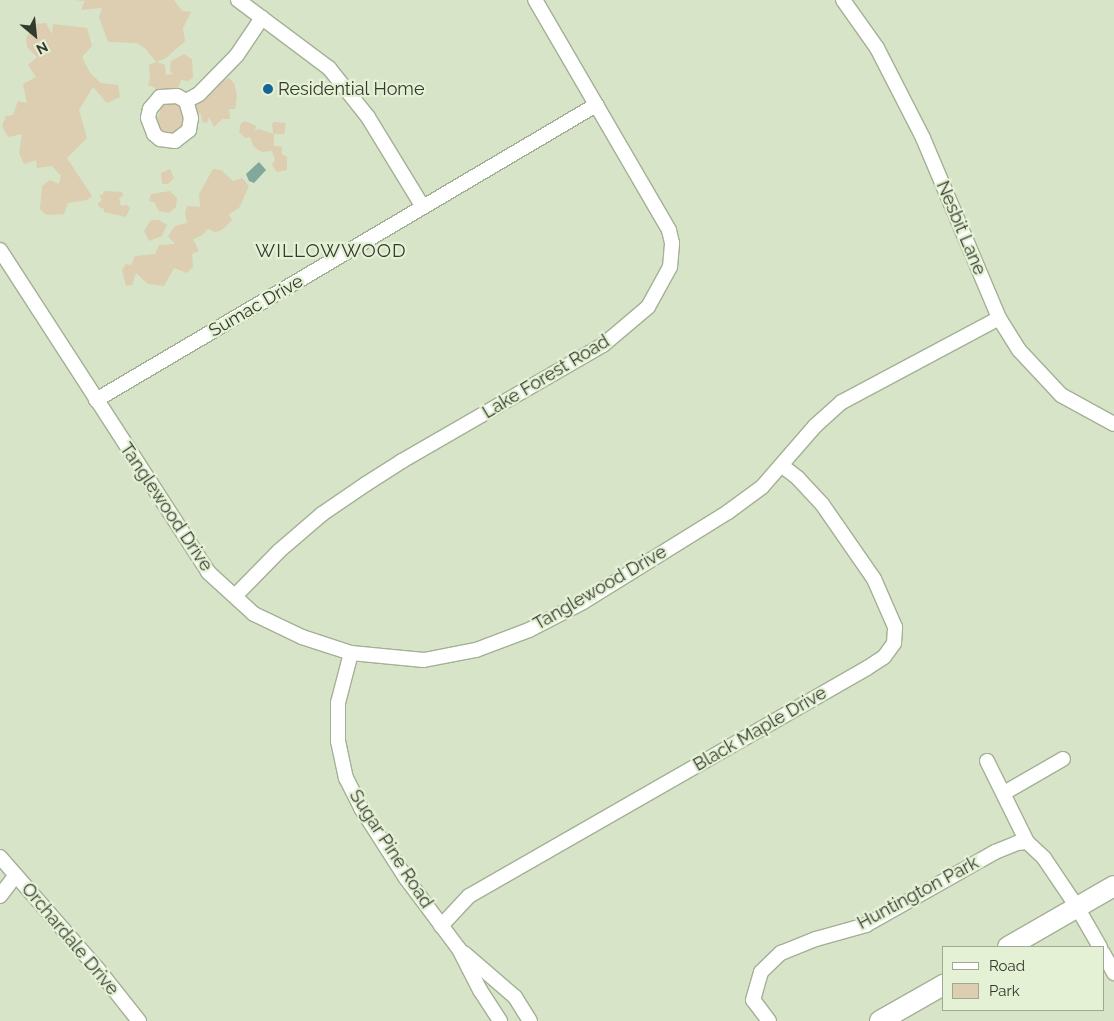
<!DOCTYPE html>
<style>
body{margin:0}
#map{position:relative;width:1114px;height:1021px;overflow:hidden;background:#d7e4c8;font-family:Raleway,sans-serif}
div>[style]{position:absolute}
.green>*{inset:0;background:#ddcdb1}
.water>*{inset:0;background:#82a79b}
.roads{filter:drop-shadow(1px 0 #a4b095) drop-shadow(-1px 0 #a4b095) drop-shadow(0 1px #a4b095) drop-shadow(0 -1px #a4b095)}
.street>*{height:14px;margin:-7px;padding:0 7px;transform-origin:7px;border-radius:7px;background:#fff}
.secondary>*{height:20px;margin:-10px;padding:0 10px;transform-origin:10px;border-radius:10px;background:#fff}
.dots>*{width:14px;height:14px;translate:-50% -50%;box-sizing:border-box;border:2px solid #e5f1d5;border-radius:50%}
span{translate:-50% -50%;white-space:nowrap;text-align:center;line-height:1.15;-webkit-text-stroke:4.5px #e5f1d5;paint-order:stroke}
.poi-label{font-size:18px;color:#353a2f}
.left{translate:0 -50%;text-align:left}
.street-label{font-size:18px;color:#353a2f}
.neighbourhood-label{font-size:19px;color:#353a2f;letter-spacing:1px}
.legend{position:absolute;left:942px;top:946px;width:162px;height:65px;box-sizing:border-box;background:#e5f1d5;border:1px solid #9fa893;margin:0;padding:6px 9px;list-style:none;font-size:15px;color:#353a2f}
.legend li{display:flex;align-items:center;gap:10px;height:25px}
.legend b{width:25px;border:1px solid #9fa893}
.north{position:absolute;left:10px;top:10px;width:50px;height:50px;-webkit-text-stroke:4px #e5f1d5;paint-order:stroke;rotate:152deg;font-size:14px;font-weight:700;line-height:20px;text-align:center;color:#353a2f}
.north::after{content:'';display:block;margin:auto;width:18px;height:22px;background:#353a2f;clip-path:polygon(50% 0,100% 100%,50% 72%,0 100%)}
</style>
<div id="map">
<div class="green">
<i style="clip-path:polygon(73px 0,174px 0,182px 11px,191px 12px,183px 28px,185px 41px,166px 58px,157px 62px,165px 65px,166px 75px,173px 74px,170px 71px,171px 61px,184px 54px,192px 59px,193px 78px,188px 81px,181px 80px,177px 91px,155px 91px,155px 88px,148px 85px,150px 77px,149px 65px,156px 62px,146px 49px,137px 43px,108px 42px,99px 17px,102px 8px,81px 10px,85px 1px)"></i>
<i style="clip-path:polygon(46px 23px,52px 34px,53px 24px,87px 28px,92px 46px,82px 57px,90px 73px,101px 83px,118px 85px,120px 97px,107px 103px,93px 87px,79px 110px,87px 138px,67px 158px,92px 196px,87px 200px,68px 203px,64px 214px,46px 215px,40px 209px,42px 186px,50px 180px,59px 184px,61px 176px,52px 166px,37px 168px,36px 160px,24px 164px,19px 153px,22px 134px,8px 137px,2px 126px,6px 116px,13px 115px,18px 101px,27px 103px,23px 84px,36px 77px,28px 65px,37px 57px,27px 47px,26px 38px,34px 24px)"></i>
<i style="clip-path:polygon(219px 78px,222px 81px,229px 78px,234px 83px,237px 95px,235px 109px,229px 109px,230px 119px,222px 119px,214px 127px,209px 117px,207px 123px,202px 122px,201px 114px,197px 113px,193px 105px,193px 87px)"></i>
<i style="clip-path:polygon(169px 99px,179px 101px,185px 116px,182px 123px,184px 127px,178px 136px,158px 133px,155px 118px,159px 116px,161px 105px)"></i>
<i style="clip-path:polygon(245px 121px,256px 126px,255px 131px,259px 129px,273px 134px,272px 124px,274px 122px,286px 123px,284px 134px,274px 134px,274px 146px,282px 147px,282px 154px,287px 157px,287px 170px,277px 172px,272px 165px,275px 160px,272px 151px,262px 152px,254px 147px,250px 137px,245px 138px,239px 132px,241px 123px)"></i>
<i style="clip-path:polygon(170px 169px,174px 178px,168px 184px,162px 184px,161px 173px)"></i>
<i style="clip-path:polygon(213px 169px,221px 170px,233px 181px,242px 178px,249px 186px,239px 208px,229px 214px,232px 220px,222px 230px,215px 232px,208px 229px,201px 236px,193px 239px,199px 251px,192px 254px,193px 267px,187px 273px,174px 268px,164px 286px,148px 284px,136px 273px,132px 285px,126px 286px,122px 270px,126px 264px,131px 265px,135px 256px,155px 254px,159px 245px,175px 244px,168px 236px,175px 226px,187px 223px,185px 213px,187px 206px,200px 207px,199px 194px)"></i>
<i style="clip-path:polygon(105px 191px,122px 192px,123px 195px,119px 199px,121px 206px,127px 205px,130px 208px,126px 217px,104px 212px,104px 209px,99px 207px,98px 203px,102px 200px,99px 195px,102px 195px)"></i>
<i style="clip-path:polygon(170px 191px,177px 198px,176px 207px,169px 213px,159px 211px,154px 202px,149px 201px,151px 194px)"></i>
<i style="clip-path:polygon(151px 220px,159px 220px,167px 225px,162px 236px,149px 241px,144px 231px)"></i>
</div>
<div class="water">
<i style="clip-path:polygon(259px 162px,266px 170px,254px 183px,249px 181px,246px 174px)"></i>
</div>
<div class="roads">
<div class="street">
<i style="left:238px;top:0;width:114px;rotate:36.8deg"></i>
<i style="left:329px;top:68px;width:63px;rotate:51.5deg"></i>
<i style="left:368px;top:117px;width:105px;rotate:58.6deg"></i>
<i style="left:843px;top:0;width:59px;rotate:54.7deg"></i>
<i style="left:877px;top:48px;width:101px;rotate:62.9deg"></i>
<i style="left:923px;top:138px;width:195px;rotate:67.1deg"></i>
<i style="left:999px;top:318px;width:38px;rotate:58deg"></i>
<i style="left:1019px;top:350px;width:62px;rotate:47deg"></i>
<i style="left:1061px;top:395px;width:60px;rotate:28.7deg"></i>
<i style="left:186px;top:101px;width:10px;rotate:-151deg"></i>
<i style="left:177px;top:96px;width:17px;rotate:177deg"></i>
<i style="left:160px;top:97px;width:16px;rotate:130deg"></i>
<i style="left:150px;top:109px;width:9px;rotate:103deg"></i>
<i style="left:148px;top:118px;width:17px;rotate:69deg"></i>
<i style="left:154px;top:134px;width:8px;rotate:40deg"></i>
<i style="left:160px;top:139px;width:15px;rotate:8deg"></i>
<i style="left:175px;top:141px;width:18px;rotate:-38deg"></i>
<i style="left:189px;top:130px;width:12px;rotate:-81deg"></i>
<i style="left:191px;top:118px;width:18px;rotate:-106deg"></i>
<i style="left:186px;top:101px;width:15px;rotate:-28deg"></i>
<i style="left:199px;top:94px;width:54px;rotate:-45.7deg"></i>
<i style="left:237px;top:55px;width:45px;rotate:-56deg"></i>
<i style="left:0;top:250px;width:383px;rotate:57.1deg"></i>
<i style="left:208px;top:572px;width:62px;rotate:42.4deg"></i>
<i style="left:254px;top:614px;width:53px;rotate:25.6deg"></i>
<i style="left:302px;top:637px;width:52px;rotate:18.1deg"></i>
<i style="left:351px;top:653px;width:73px;rotate:5.5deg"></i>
<i style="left:424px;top:660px;width:53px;rotate:-10.9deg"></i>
<i style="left:476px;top:650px;width:57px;rotate:-20.7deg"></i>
<i style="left:529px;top:630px;width:61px;rotate:-27.4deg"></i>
<i style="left:583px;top:602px;width:171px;rotate:-31.8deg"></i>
<i style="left:728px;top:512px;width:42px;rotate:-36.3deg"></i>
<i style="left:762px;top:487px;width:81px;rotate:-49deg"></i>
<i style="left:815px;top:426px;width:36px;rotate:-42deg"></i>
<i style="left:842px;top:402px;width:178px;rotate:-28.1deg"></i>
<i style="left:96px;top:400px;width:581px;rotate:-30.54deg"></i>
<i style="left:235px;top:596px;width:63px;rotate:-45.6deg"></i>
<i style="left:279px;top:551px;width:57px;rotate:-40.7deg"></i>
<i style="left:322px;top:514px;width:53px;rotate:-34.3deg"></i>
<i style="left:366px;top:484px;width:43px;rotate:-32.6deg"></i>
<i style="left:402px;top:461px;width:232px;rotate:-30deg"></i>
<i style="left:603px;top:345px;width:59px;rotate:-40.2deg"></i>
<i style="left:648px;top:307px;width:46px;rotate:-61.2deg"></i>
<i style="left:670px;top:267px;width:24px;rotate:-85deg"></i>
<i style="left:672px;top:243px;width:13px;rotate:-103deg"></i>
<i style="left:669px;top:230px;width:266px;rotate:-120.2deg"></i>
<i style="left:351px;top:653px;width:52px;rotate:104.6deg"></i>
<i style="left:338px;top:703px;width:38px;rotate:90deg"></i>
<i style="left:338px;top:741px;width:38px;rotate:78deg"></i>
<i style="left:346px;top:778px;width:34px;rotate:63deg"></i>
<i style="left:361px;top:808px;width:83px;rotate:57.3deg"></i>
<i style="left:406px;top:878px;width:89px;rotate:53.3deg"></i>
<i style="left:459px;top:949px;width:46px;rotate:62.9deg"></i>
<i style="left:480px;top:990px;width:37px;rotate:57deg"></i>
<i style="left:987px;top:761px;width:90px;rotate:63.7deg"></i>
<i style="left:1004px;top:793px;width:68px;rotate:-30deg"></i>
<i style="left:0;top:857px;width:147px;rotate:48.9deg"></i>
<i style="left:97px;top:968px;width:68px;rotate:51.6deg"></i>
<i style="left:0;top:896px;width:26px;rotate:-53deg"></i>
<i style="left:441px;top:926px;width:41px;rotate:-47deg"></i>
<i style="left:469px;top:896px;width:459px;rotate:-29.8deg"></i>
<i style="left:867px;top:668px;width:20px;rotate:-33deg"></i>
<i style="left:884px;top:657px;width:17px;rotate:-54deg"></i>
<i style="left:894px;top:643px;width:16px;rotate:-86deg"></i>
<i style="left:895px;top:627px;width:52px;rotate:-113.6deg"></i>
<i style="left:874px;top:579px;width:91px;rotate:-124.7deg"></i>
<i style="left:822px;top:504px;width:35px;rotate:-133deg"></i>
<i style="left:798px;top:478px;width:20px;rotate:-143deg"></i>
<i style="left:464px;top:953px;width:67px;rotate:40.8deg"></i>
<i style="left:515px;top:997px;width:28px;rotate:58deg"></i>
<i style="left:1103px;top:953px;width:23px;rotate:61deg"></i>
<i style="left:769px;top:1021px;width:26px;rotate:-127deg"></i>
<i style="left:753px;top:1000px;width:29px;rotate:-74deg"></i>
<i style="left:761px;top:972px;width:28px;rotate:-44deg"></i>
<i style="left:781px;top:953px;width:38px;rotate:-22deg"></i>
<i style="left:816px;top:939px;width:52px;rotate:-15.6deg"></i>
<i style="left:866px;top:925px;width:148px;rotate:-29.5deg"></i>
<i style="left:995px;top:852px;width:24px;rotate:-22deg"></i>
<i style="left:1017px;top:843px;width:10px;rotate:-6deg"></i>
<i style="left:1027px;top:842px;width:23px;rotate:43deg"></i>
<i style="left:1044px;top:858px;width:59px;rotate:56deg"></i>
<i style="left:1077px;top:907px;width:46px;rotate:60.1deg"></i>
</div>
<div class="secondary">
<i style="left:1008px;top:947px;width:122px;rotate:-29.9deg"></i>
<i style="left:880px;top:1021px;width:73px;rotate:-29.7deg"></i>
</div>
</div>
<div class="dots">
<i style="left:268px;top:89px;background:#156597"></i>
</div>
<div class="poi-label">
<span class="left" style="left:278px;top:89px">Residential Home</span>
</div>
<div class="street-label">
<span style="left:961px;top:228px;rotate:67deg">Nesbit Lane</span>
<span style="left:256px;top:306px;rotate:-30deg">Sumac Drive</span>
<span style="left:546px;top:377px;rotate:-31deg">Lake Forest Road</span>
<span style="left:166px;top:507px;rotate:56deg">Tanglewood Drive</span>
<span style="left:600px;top:588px;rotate:-30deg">Tanglewood Drive</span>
<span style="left:760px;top:729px;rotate:-30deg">Black Maple Drive</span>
<span style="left:391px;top:849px;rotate:57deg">Sugar Pine Road</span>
<span style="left:918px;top:893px;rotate:-28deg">Huntington Park</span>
<span style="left:70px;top:939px;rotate:50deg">Orchardale Drive</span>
</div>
<div class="neighbourhood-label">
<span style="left:331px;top:251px">WILLOWWOOD</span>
</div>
<ul class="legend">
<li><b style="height:6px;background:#fff"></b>Road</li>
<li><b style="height:14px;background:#ddcdb1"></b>Park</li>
</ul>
<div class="north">N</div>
</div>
